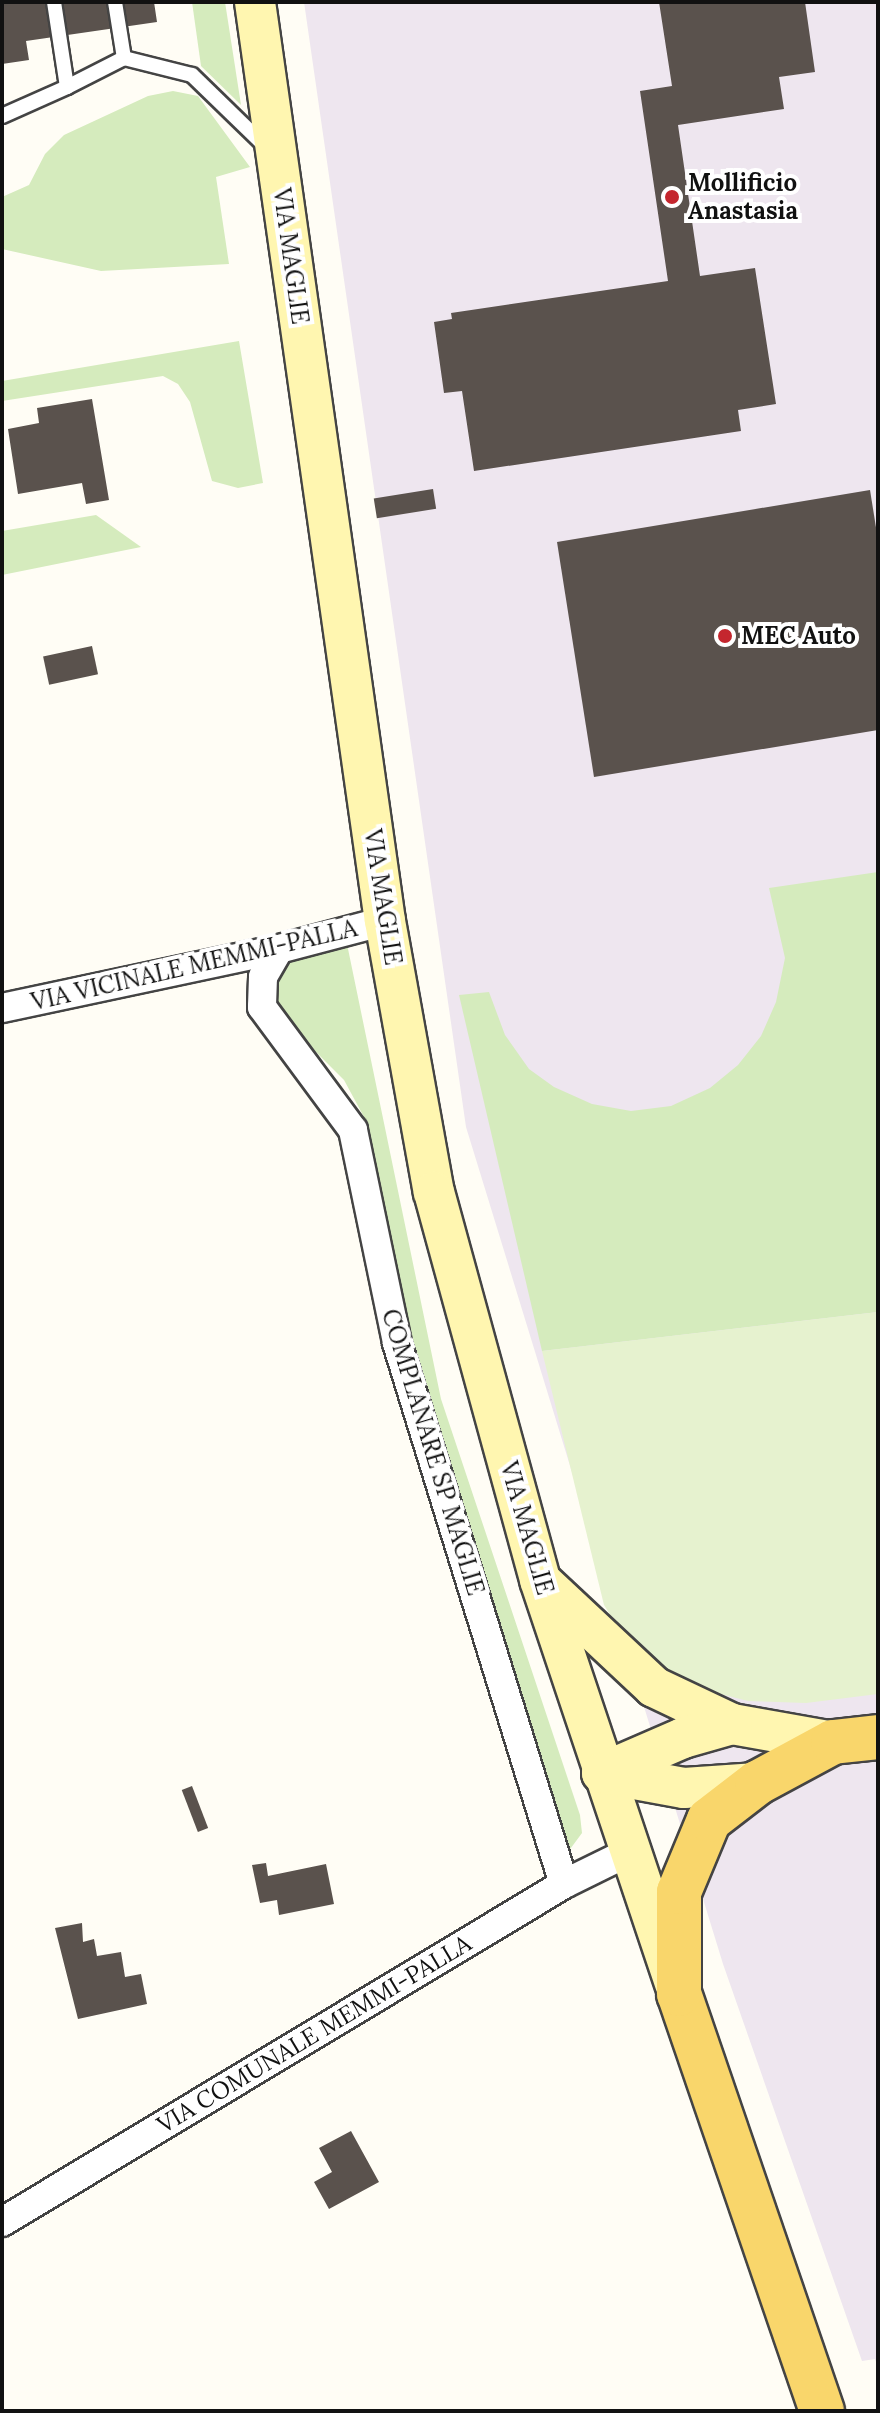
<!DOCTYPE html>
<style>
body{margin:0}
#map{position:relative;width:880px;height:2413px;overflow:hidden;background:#fffdf5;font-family:Lora,serif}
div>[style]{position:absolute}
.industrial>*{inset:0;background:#eee6ef}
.green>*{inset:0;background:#d5ebbd}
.pitch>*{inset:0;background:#e6f2cf}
.building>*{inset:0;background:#5a524d;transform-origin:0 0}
.roads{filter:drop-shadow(2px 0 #444) drop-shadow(-2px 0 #444) drop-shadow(0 2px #444) drop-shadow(0 -2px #444)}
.lane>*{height:14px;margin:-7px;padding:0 7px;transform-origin:7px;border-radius:7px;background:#fff}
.street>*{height:28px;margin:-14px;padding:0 14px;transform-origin:14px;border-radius:14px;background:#fff}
.secondary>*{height:40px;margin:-20px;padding:0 20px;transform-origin:20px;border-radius:20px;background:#fff6b0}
.primary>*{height:44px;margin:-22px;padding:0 22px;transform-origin:22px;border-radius:22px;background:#f9d66b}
.dots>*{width:22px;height:22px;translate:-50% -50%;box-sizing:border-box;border:4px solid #fff;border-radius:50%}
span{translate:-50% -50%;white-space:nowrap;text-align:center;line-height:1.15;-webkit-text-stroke:8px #fff;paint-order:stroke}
.poi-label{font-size:24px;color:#111;font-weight:700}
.left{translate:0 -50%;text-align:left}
.street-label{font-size:24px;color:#111}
.frame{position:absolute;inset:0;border:4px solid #111;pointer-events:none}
</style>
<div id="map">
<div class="industrial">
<i style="clip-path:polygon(304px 2px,878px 2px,878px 2367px,875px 2359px,862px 2361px,723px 1964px,466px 1127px)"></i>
</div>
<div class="green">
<i style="clip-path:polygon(192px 2px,225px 2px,241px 105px,201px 66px)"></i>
<i style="clip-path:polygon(173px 91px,198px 96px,250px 167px,216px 177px,229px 264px,101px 271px,2px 249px,2px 197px,29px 185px,45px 154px,64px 135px,148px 96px)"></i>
<i style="clip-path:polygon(239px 341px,263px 483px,238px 488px,212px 481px,190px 402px,178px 384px,163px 376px,2px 401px,2px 381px)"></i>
<i style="clip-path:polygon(96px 515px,141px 547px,2px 575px,2px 531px)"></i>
<i style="clip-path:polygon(878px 872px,878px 1312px,542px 1351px,459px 995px,489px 992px,505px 1035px,529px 1069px,554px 1087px,592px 1104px,631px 1111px,671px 1106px,710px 1088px,738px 1065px,761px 1036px,776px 1002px,785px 958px,769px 888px)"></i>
<i style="clip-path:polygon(347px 944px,441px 1399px,580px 1815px,582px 1833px,568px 1852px,422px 1381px,364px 1117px,344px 1080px,274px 1010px,278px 979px,289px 963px)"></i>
</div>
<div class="pitch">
<i style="clip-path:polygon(878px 1312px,878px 1694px,806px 1703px,748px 1701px,701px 1689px,659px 1669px,624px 1637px,604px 1605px,542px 1351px)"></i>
</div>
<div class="building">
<i style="clip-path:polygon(2px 2px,154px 2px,157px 22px,26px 41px,29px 60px,2px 64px)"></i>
<i style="clip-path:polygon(659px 2px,805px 2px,815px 72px,779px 77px,784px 109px,678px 125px,700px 276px,755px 268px,776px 404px,738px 410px,741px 431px,474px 471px,462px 391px,444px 393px,434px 322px,452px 319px,451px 313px,668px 281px,640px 91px,672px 86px)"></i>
<i style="clip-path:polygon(92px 399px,109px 500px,86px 504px,82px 483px,18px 494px,8px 429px,39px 423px,37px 408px)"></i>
<i style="left:433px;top:489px;width:20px;height:60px;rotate:81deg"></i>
<i style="clip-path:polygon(870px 490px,878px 540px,878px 730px,594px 777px,557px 542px)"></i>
<i style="left:92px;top:646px;width:29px;height:50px;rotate:78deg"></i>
<i style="left:192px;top:1786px;width:45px;height:11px;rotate:69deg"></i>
<i style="clip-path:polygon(266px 1863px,268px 1876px,326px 1864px,334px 1904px,279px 1915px,277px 1900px,260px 1903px,252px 1865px)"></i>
<i style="clip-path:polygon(82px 1923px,83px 1942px,94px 1939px,97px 1956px,121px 1952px,125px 1977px,141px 1974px,147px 2004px,78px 2019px,55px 1928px)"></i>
<i style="clip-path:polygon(351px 2131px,379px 2182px,329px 2209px,314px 2182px,332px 2172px,319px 2148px)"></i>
</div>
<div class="roads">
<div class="lane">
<i style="left:54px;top:2px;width:86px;rotate:81.3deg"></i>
<i style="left:67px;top:87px;width:64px;rotate:-27deg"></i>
<i style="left:115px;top:2px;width:57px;rotate:80.9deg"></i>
<i style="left:124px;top:58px;width:70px;rotate:14deg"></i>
<i style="left:192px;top:75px;width:105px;rotate:44.2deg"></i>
<i style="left:2px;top:116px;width:71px;rotate:-24deg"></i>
</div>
<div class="street">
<i style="left:279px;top:949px;width:32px;rotate:120deg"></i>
<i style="left:263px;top:977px;width:30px;rotate:92deg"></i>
<i style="left:262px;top:1007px;width:153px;rotate:53.5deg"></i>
<i style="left:353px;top:1130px;width:217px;rotate:78.3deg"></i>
<i style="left:397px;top:1343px;width:566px;rotate:72.85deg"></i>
<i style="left:2px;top:1008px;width:283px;rotate:-12deg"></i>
<i style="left:279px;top:949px;width:110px;rotate:-14.8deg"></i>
<i style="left:2px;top:2222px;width:656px;rotate:-31.02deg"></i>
<i style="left:564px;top:1884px;width:72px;rotate:-26.2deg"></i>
</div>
<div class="secondary">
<i style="left:255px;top:2px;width:928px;rotate:81.95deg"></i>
<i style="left:385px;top:921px;width:275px;rotate:79.8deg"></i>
<i style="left:434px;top:1192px;width:402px;rotate:74.7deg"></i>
<i style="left:540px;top:1580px;width:426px;rotate:71.5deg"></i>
<i style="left:543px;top:1583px;width:152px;rotate:43.1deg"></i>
<i style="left:654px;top:1687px;width:86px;rotate:25.4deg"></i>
<i style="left:732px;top:1724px;width:103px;rotate:10.1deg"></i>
<i style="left:602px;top:1773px;width:83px;rotate:10.4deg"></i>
<i style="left:684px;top:1788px;width:73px;rotate:-3.9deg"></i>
<i style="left:602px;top:1773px;width:88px;rotate:-23.4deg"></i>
<i style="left:683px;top:1738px;width:51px;rotate:-15.9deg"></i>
</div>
<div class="primary">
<i style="left:822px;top:2411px;width:441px;rotate:-108.9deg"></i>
<i style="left:679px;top:1994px;width:102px;rotate:-90deg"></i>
<i style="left:679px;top:1892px;width:78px;rotate:-67.4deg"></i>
<i style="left:709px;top:1820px;width:61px;rotate:-37.6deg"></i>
<i style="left:757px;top:1783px;width:86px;rotate:-28.3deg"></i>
<i style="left:833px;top:1742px;width:45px;rotate:-6.3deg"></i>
</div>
</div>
<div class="dots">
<i style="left:672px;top:197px;background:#c4262e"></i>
<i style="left:725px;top:636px;background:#c4262e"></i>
</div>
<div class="poi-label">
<span class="left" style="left:688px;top:197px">Mollificio<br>Anastasia</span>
<span class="left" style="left:741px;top:636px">MEC Auto</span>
</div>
<div class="street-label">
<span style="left:291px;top:256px;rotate:82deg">VIA MAGLIE</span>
<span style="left:383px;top:897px;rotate:81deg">VIA MAGLIE</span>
<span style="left:194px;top:965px;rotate:-13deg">VIA VICINALE MEMMI-PALLA</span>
<span style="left:433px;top:1452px;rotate:73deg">COMPLANARE SP MAGLIE</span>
<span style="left:527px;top:1528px;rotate:74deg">VIA MAGLIE</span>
<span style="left:314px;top:2034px;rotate:-31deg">VIA COMUNALE MEMMI-PALLA</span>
</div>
<div class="frame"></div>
</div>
